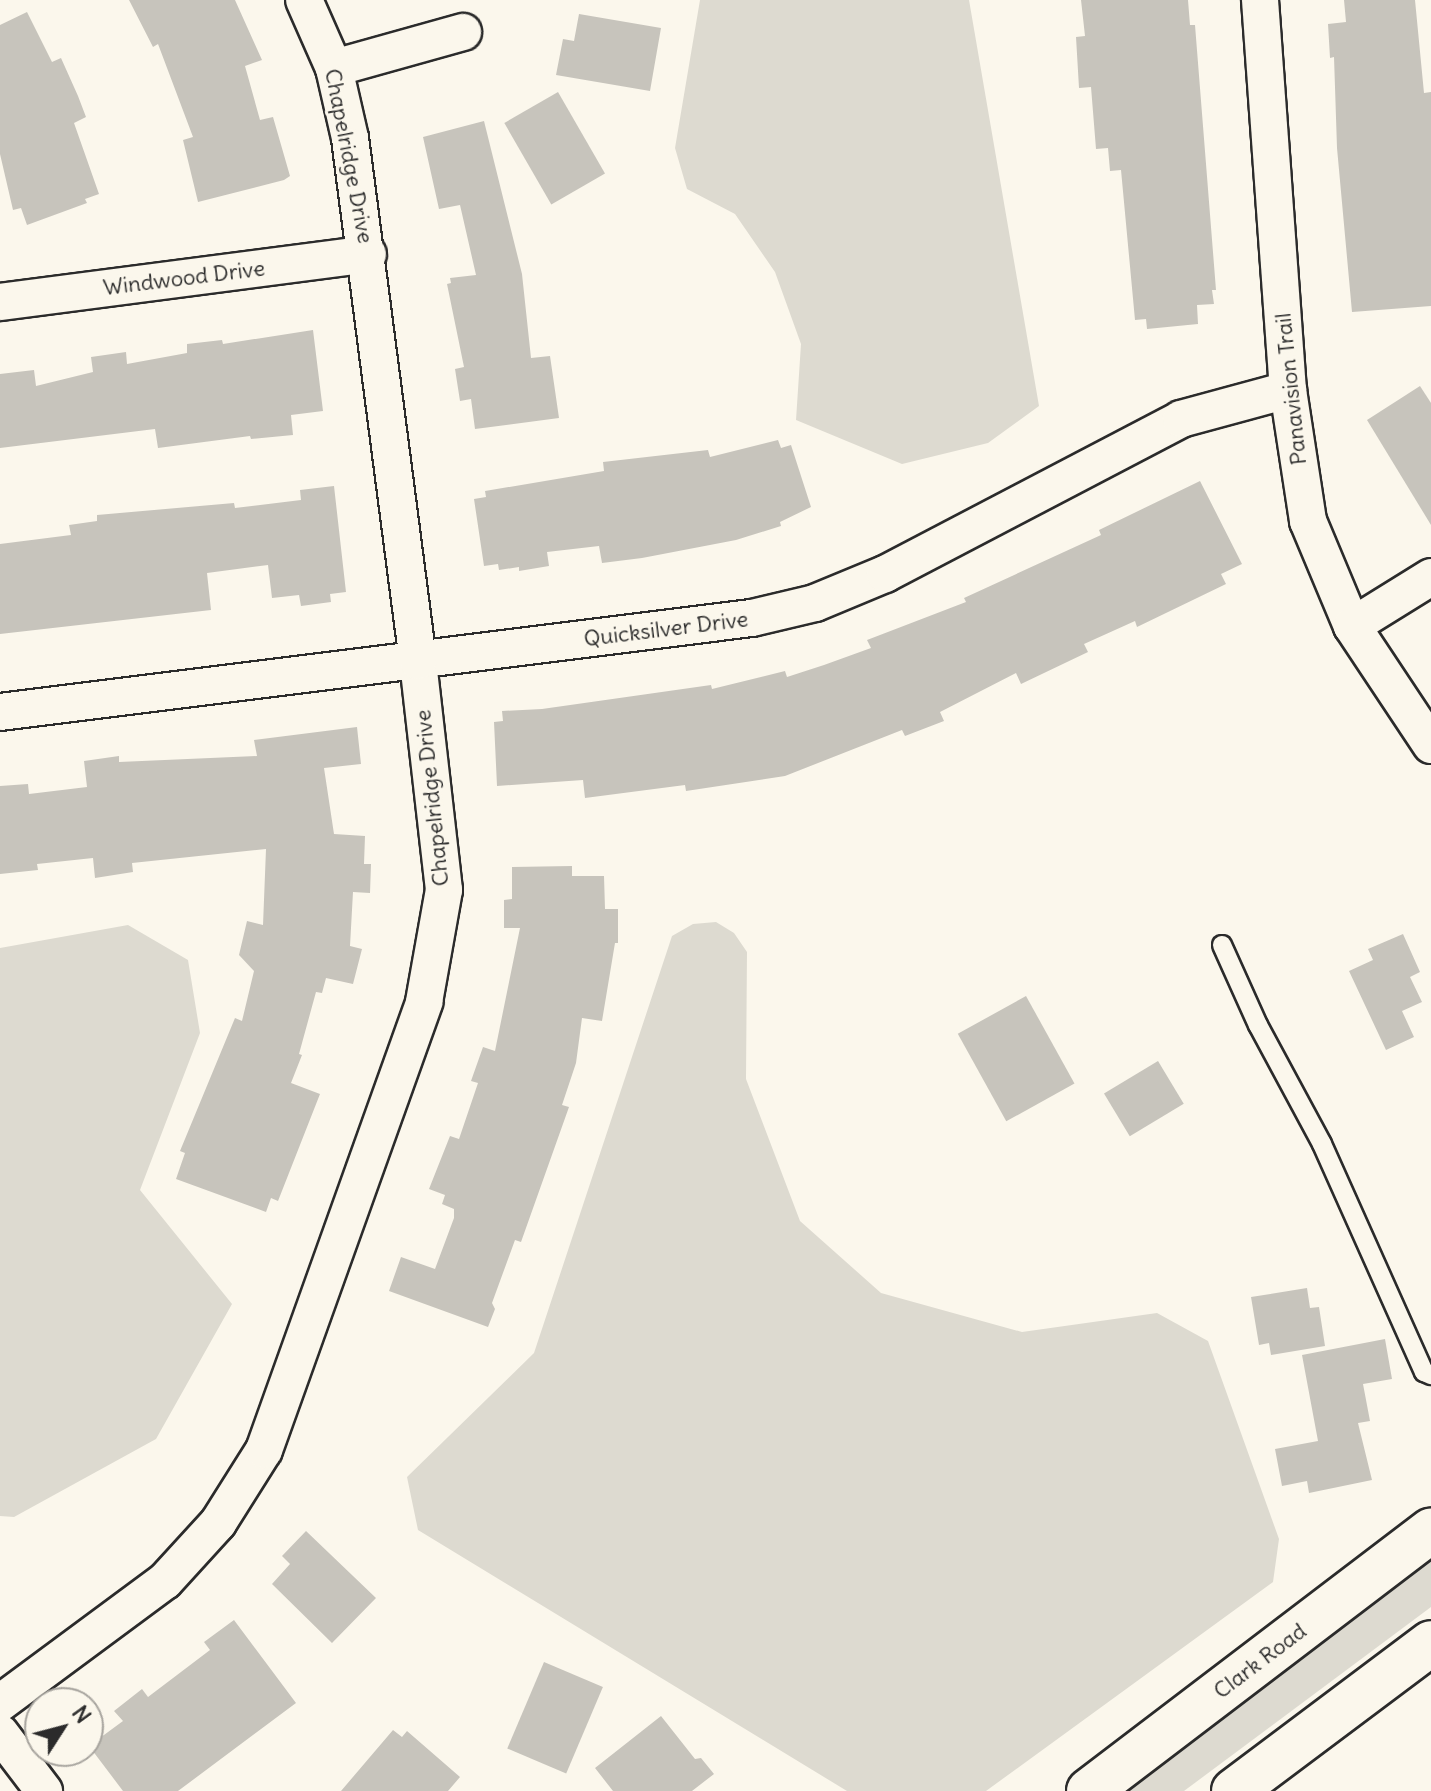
<!DOCTYPE html>
<style>
body{margin:0}
#map{position:relative;width:1431px;height:1791px;overflow:hidden;background:#fbf7ec;font-family:Delius,sans-serif}
div>[style]{position:absolute}
.green>*{inset:0;background:#dddad0}
.building>*{inset:0;background:#c7c4bc;transform-origin:0 0}
.roads{filter:drop-shadow(2px 0 #2b2b2b) drop-shadow(-2px 0 #2b2b2b) drop-shadow(0 2px #2b2b2b) drop-shadow(0 -2px #2b2b2b)}
.service>*{height:18px;margin:-9px;padding:0 9px;transform-origin:9px;border-radius:9px;background:#fbf7ec}
.minor>*{height:36px;margin:-18px;padding:0 18px;transform-origin:18px;border-radius:18px;background:#fbf7ec}
.secondary>*{height:44px;margin:-22px;padding:0 22px;transform-origin:22px;border-radius:22px;background:#fbf7ec}
span{translate:-50% -50%;white-space:nowrap;text-align:center;line-height:1.15;-webkit-text-stroke:6px #fbf7ec;paint-order:stroke}
.street-label{font-size:22px;color:#2b2b2b}
.north{position:absolute;left:24px;top:1687px;width:80px;height:80px;box-sizing:border-box;background:#fbf7ec;border:2px solid #a8a59f;border-radius:50%;rotate:54deg;font-size:22px;font-weight:700;line-height:32px;text-align:center;color:#2b2b2b}
.north::after{content:'';display:block;margin:auto;width:28px;height:36px;background:#2b2b2b;clip-path:polygon(50% 0,100% 100%,50% 72%,0 100%)}
</style>
<div id="map">
<div class="green">
<i style="clip-path:polygon(700px 0,969px 0,1039px 406px,988px 443px,902px 464px,796px 420px,801px 344px,775px 272px,735px 214px,687px 189px,675px 148px)"></i>
<i style="clip-path:polygon(716px 922px,734px 933px,747px 952px,746px 1079px,800px 1221px,881px 1293px,1022px 1332px,1157px 1313px,1208px 1341px,1279px 1539px,1273px 1582px,986px 1791px,847px 1791px,418px 1530px,407px 1477px,534px 1353px,672px 936px,693px 924px)"></i>
<i style="clip-path:polygon(128px 925px,188px 960px,200px 1033px,140px 1190px,232px 1304px,156px 1439px,14px 1517px,0 1516px,0 948px)"></i>
<i style="clip-path:polygon(1431px 1561px,1431px 1607px,1184px 1791px,1123px 1791px)"></i>
</div>
<div class="building">
<i style="clip-path:polygon(129px 0,235px 0,262px 60px,245px 66px,260px 120px,273px 117px,290px 176px,284px 180px,198px 202px,183px 140px,193px 137px,158px 44px,153px 47px)"></i>
<i style="clip-path:polygon(1081px 0,1188px 0,1190px 25px,1195px 25px,1216px 290px,1212px 290px,1214px 304px,1197px 305px,1198px 324px,1147px 329px,1146px 319px,1135px 320px,1121px 170px,1110px 171px,1108px 148px,1096px 149px,1091px 87px,1079px 88px,1076px 37px,1085px 36px)"></i>
<i style="clip-path:polygon(1344px 0,1415px 0,1424px 93px,1431px 92px,1431px 306px,1352px 312px,1337px 148px,1334px 57px,1330px 58px,1328px 24px,1346px 22px)"></i>
<i style="clip-path:polygon(27px 12px,52px 62px,61px 58px,78px 96px,86px 117px,74px 123px,99px 194px,85px 199px,87px 203px,27px 225px,21px 208px,13px 210px,0 154px,0 25px)"></i>
<i style="clip-path:polygon(579px 14px,661px 28px,650px 91px,556px 75px,563px 39px,574px 41px)"></i>
<i style="left:558px;top:92px;width:94px;height:62px;rotate:60deg"></i>
<i style="clip-path:polygon(484px 121px,522px 274px,531px 358px,550px 356px,559px 418px,475px 429px,471px 399px,460px 401px,455px 369px,464px 367px,447px 284px,451px 283px,450px 278px,476px 275px,460px 205px,439px 209px,423px 137px)"></i>
<i style="clip-path:polygon(313px 330px,323px 411px,291px 415px,293px 435px,251px 439px,250px 436px,158px 448px,155px 429px,0 448px,0 374px,34px 370px,36px 386px,93px 372px,91px 357px,126px 352px,127px 364px,187px 353px,187px 344px,222px 340px,223px 344px)"></i>
<i style="clip-path:polygon(1420px 386px,1431px 403px,1431px 525px,1367px 420px)"></i>
<i style="clip-path:polygon(778px 440px,781px 448px,791px 445px,811px 507px,780px 522px,781px 526px,736px 540px,642px 558px,602px 563px,599px 546px,547px 552px,549px 566px,519px 571px,519px 567px,499px 570px,498px 564px,484px 566px,474px 499px,486px 497px,485px 491px,604px 471px,603px 462px,708px 450px,710px 457px)"></i>
<i style="clip-path:polygon(1200px 481px,1242px 564px,1221px 574px,1226px 584px,1137px 627px,1135px 621px,1084px 644px,1088px 652px,1021px 684px,1016px 673px,940px 712px,944px 721px,905px 736px,902px 730px,785px 776px,686px 791px,685px 785px,585px 798px,583px 780px,497px 786px,494px 722px,503px 721px,502px 711px,542px 709px,711px 685px,712px 689px,785px 671px,787px 677px,824px 665px,871px 648px,867px 640px,966px 602px,964px 598px,1101px 535px,1099px 530px)"></i>
<i style="clip-path:polygon(334px 486px,346px 592px,330px 594px,331px 602px,301px 606px,299px 595px,272px 598px,268px 565px,207px 573px,211px 610px,0 634px,0 544px,71px 535px,69px 525px,97px 521px,97px 515px,234px 503px,235px 508px,301px 500px,300px 490px)"></i>
<i style="clip-path:polygon(357px 727px,361px 764px,324px 768px,334px 834px,365px 836px,364px 864px,371px 864px,370px 893px,353px 892px,350px 946px,362px 949px,353px 984px,326px 978px,322px 993px,316px 992px,299px 1054px,302px 1055px,291px 1083px,320px 1094px,278px 1201px,271px 1198px,266px 1212px,176px 1179px,185px 1153px,180px 1151px,235px 1018px,242px 1021px,254px 971px,239px 955px,247px 921px,263px 925px,266px 849px,132px 863px,133px 872px,95px 878px,93px 858px,37px 864px,38px 870px,0 874px,0 786px,28px 784px,29px 794px,87px 787px,84px 761px,119px 756px,119px 762px,257px 756px,254px 740px)"></i>
<i style="clip-path:polygon(572px 866px,572px 876px,604px 876px,605px 909px,618px 909px,618px 943px,615px 943px,602px 1021px,582px 1018px,576px 1063px,562px 1105px,569px 1107px,521px 1242px,515px 1240px,492px 1303px,495px 1309px,488px 1327px,389px 1291px,401px 1257px,435px 1269px,454px 1218px,454px 1209px,442px 1204px,445px 1195px,429px 1189px,450px 1136px,459px 1139px,478px 1083px,471px 1081px,483px 1047px,495px 1051px,520px 928px,504px 928px,504px 900px,512px 899px,512px 867px)"></i>
<i style="clip-path:polygon(1403px 934px,1420px 972px,1410px 977px,1422px 1002px,1402px 1011px,1414px 1037px,1386px 1050px,1349px 971px,1373px 960px,1368px 949px)"></i>
<i style="left:1026px;top:996px;width:100px;height:78px;rotate:61deg"></i>
<i style="left:1158px;top:1061px;width:50px;height:63px;rotate:59deg"></i>
<i style="clip-path:polygon(1307px 1288px,1310px 1308px,1319px 1307px,1325px 1346px,1271px 1355px,1269px 1343px,1259px 1345px,1251px 1297px)"></i>
<i style="clip-path:polygon(1385px 1339px,1392px 1379px,1363px 1384px,1370px 1421px,1358px 1423px,1372px 1480px,1309px 1493px,1307px 1481px,1282px 1486px,1275px 1449px,1318px 1441px,1302px 1355px)"></i>
<i style="clip-path:polygon(306px 1531px,376px 1598px,332px 1643px,272px 1584px,290px 1564px,282px 1556px)"></i>
<i style="clip-path:polygon(234px 1620px,296px 1703px,178px 1791px,123px 1791px,89px 1746px,123px 1721px,114px 1711px,142px 1689px,148px 1697px,210px 1650px,204px 1642px)"></i>
<i style="left:544px;top:1662px;width:64px;height:94px;rotate:23deg"></i>
<i style="clip-path:polygon(661px 1716px,695px 1759px,701px 1758px,714px 1774px,692px 1791px,613px 1791px,595px 1768px)"></i>
<i style="clip-path:polygon(393px 1730px,402px 1737px,407px 1731px,460px 1777px,448px 1791px,341px 1791px)"></i>
</div>
<div class="roads">
<div class="service">
<i style="left:1222px;top:945px;width:88px;rotate:65.8deg"></i>
<i style="left:1258px;top:1025px;width:135px;rotate:61.7deg"></i>
<i style="left:1322px;top:1144px;width:250px;rotate:65.9deg"></i>
<i style="left:1424px;top:1372px;width:8px;rotate:23deg"></i>
</div>
<div class="minor">
<i style="left:1260px;top:0;width:391px;rotate:85.9deg"></i>
<i style="left:1288px;top:390px;width:133px;rotate:81.3deg"></i>
<i style="left:1308px;top:521px;width:114px;rotate:67.3deg"></i>
<i style="left:1352px;top:626px;width:143px;rotate:56.4deg"></i>
<i style="left:334px;top:68px;width:134px;rotate:-15.6deg"></i>
<i style="left:0;top:302px;width:371px;rotate:-7.4deg"></i>
<i style="left:1352px;top:626px;width:93px;rotate:-31.8deg"></i>
<i style="left:0;top:712px;width:758px;rotate:-7.13deg"></i>
<i style="left:752px;top:618px;width:65px;rotate:-13.4deg"></i>
<i style="left:815px;top:603px;width:76px;rotate:-22.5deg"></i>
<i style="left:885px;top:574px;width:334px;rotate:-27.6deg"></i>
<i style="left:1181px;top:419px;width:111px;rotate:-15.2deg"></i>
<i style="left:0;top:1703px;width:205px;rotate:-36.5deg"></i>
<i style="left:165px;top:1581px;width:79px;rotate:-47.6deg"></i>
<i style="left:218px;top:1523px;width:86px;rotate:-57.8deg"></i>
<i style="left:264px;top:1450px;width:476px;rotate:-70.3deg"></i>
<i style="left:424px;top:1002px;width:114px;rotate:-79.9deg"></i>
<i style="left:444px;top:890px;width:230px;rotate:-96.5deg"></i>
<i style="left:418px;top:661px;width:527px;rotate:-97.41deg"></i>
<i style="left:350px;top:138px;width:72px;rotate:-102.9deg"></i>
<i style="left:334px;top:68px;width:74px;rotate:-113.8deg"></i>
<i style="left:0;top:1733px;width:73px;rotate:52.8deg"></i>
</div>
<div class="secondary">
<i style="left:1089px;top:1791px;width:430px;rotate:-37.3deg"></i>
<i style="left:1234px;top:1791px;width:246px;rotate:-36.9deg"></i>
</div>
</div>
<div class="street-label">
<span style="left:349px;top:156px;rotate:79deg">Chapelridge Drive</span>
<span style="left:184px;top:278px;rotate:-7deg">Windwood Drive</span>
<span style="left:1291px;top:389px;rotate:-96deg">Panavision Trail</span>
<span style="left:666px;top:629px;rotate:-7deg">Quicksilver Drive</span>
<span style="left:432px;top:798px;rotate:-96deg">Chapelridge Drive</span>
<span style="left:1260px;top:1661px;rotate:-37deg">Clark Road</span>
</div>
<div class="north">N</div>
</div>
